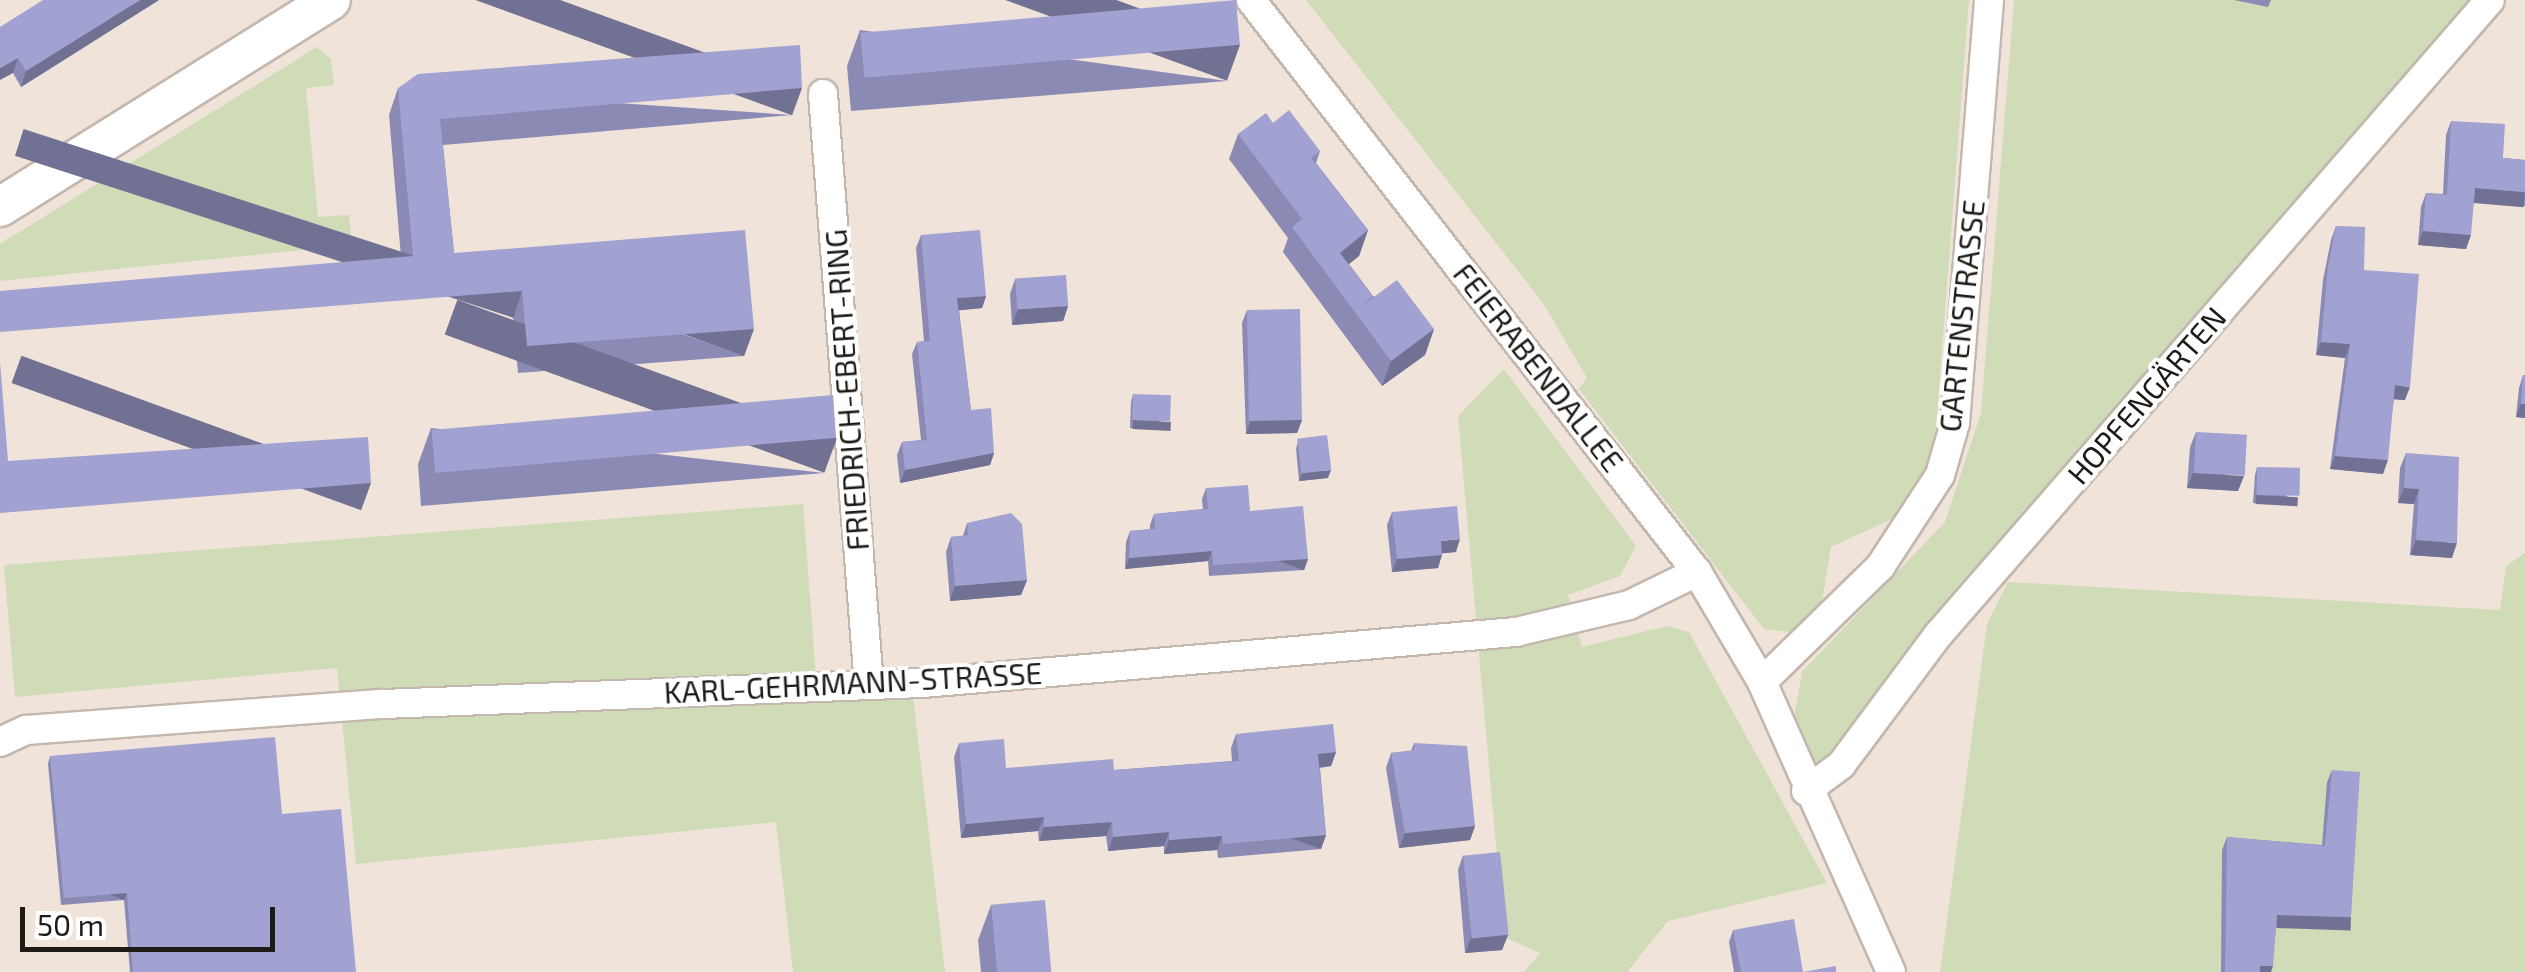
<!DOCTYPE html>
<meta charset="utf-8">
<style>
body{margin:0}
#map{position:relative;width:2525px;height:972px;overflow:hidden;background:#f0e3d9;font-family:"Exo 2",sans-serif}
div>[style]{position:absolute}
.green>*{inset:0;background:#d0dcb7}
.roads{filter:drop-shadow(2px 0 #c4b7ae) drop-shadow(-2px 0 #c4b7ae) drop-shadow(0 2px #c4b7ae) drop-shadow(0 -2px #c4b7ae)}
.street>*{height:28px;margin:-14px;padding:0 14px;transform-origin:14px;border-radius:14px;background:#fff}
.secondary>*{height:38px;margin:-19px;padding:0 19px;transform-origin:19px;border-radius:19px;background:#fff}
.wall>*{inset:0;background:#8a8ab5}
.shaded-wall>*{inset:0;background:#717193;transform-origin:0 0}
.building>*{inset:0;background:#a1a1d2;transform-origin:0 0}
span{translate:-50% -50%;white-space:nowrap;text-align:center;line-height:1.15;-webkit-text-stroke:8px #fff;paint-order:stroke}
.street-label{font-size:30px;color:#1e1a16}
.scale{position:absolute;left:20px;top:907px;width:255px;height:45px;box-sizing:border-box;border:5px solid #1e1a16;border-top:0;padding-left:12px;font-size:30px;line-height:35px;white-space:nowrap;color:#1e1a16;-webkit-text-stroke:8px #fff;paint-order:stroke}
</style>
<div id="map">
<div class="green">
<i style="clip-path:polygon(1306px 0,1969px 0,1935px 441px,1925px 476px,1890px 520px,1831px 547px,1821px 606px,1796px 633px,1764px 629px,1579px 389px,1587px 378px,1543px 303px)"></i>
<i style="clip-path:polygon(2014px 0,2476px 0,1816px 768px,1794px 718px,1802px 672px,1945px 522px,1981px 413px)"></i>
<i style="clip-path:polygon(317px 47px,331px 59px,334px 85px,306px 88px,318px 217px,349px 215px,352px 245px,0 281px,0 244px)"></i>
<i style="clip-path:polygon(1504px 369px,1636px 546px,1620px 576px,1568px 595px,1582px 647px,1667px 626px,1689px 632px,1827px 883px,1668px 921px,1627px 972px,1524px 972px,1540px 953px,1504px 937px,1458px 416px)"></i>
<i style="clip-path:polygon(803px 504px,818px 703px,913px 696px,945px 972px,793px 972px,776px 822px,356px 864px,337px 668px,15px 697px,4px 565px)"></i>
<i style="clip-path:polygon(2525px 553px,2525px 972px,1940px 972px,1987px 624px,2008px 582px,2500px 610px,2506px 566px)"></i>
</div>
<div class="roads">
<div class="street">
<i style="left:1251px;top:0;width:725px;rotate:52.06deg"></i>
<i style="left:1697px;top:572px;width:128px;rotate:59.4deg"></i>
<i style="left:1762px;top:682px;width:317px;rotate:66deg"></i>
<i style="left:823px;top:94px;width:593px;rotate:85.55deg"></i>
<i style="left:1762px;top:682px;width:165px;rotate:-44.3deg"></i>
<i style="left:1880px;top:567px;width:110px;rotate:-56.9deg"></i>
<i style="left:1940px;top:475px;width:54px;rotate:-73.9deg"></i>
<i style="left:1955px;top:423px;width:424px;rotate:-85.4deg"></i>
<i style="left:0;top:742px;width:29px;rotate:-25deg"></i>
<i style="left:26px;top:730px;width:358px;rotate:-4.2deg"></i>
<i style="left:383px;top:704px;width:540px;rotate:-2.23deg"></i>
<i style="left:923px;top:683px;width:595px;rotate:-4.92deg"></i>
<i style="left:1516px;top:632px;width:116px;rotate:-13.4deg"></i>
<i style="left:1629px;top:605px;width:76px;rotate:-25.9deg"></i>
<i style="left:1806px;top:791px;width:44px;rotate:-36.6deg"></i>
<i style="left:1841px;top:765px;width:162px;rotate:-53.3deg"></i>
<i style="left:1938px;top:635px;width:841px;rotate:-49deg"></i>
</div>
<div class="secondary">
<i style="left:0;top:207px;width:390px;rotate:-32deg"></i>
</div>
</div>
<div class="wall">
<i style="clip-path:polygon(159px 0,21px 87px,13px 73px,0 27px)"></i>
<i style="clip-path:polygon(2234px 0,2271px 0,2268px 7px)"></i>
<i style="clip-path:polygon(860px 30px,1227px 81px,851px 111px,847px 66px)"></i>
<i style="clip-path:polygon(398px 88px,792px 115px,443px 145px,454px 253px,744px 356px,518px 373px,513px 318px,401px 257px,389px 115px)"></i>
<i style="clip-path:polygon(2451px 121px,2503px 158px,2525px 160px,2525px 206px,2474px 202px,2466px 249px,2418px 245px,2421px 207px,2426px 193px,2443px 194px,2446px 135px)"></i>
<i style="clip-path:polygon(1273px 123px,1320px 151px,1316px 163px,1368px 230px,1359px 256px,1349px 264px,1373px 296px,1434px 329px,1425px 355px,1382px 386px,1283px 252px,1288px 238px,1229px 159px,1238px 134px)"></i>
<i style="clip-path:polygon(2336px 226px,2364px 270px,2405px 400px,2394px 399px,2383px 474px,2330px 469px,2345px 358px,2316px 355px,2323px 280px,2331px 240px)"></i>
<i style="clip-path:polygon(921px 235px,986px 296px,982px 308px,959px 310px,971px 410px,994px 453px,990px 465px,900px 483px,897px 455px,902px 442px,921px 440px,912px 354px,917px 342px,924px 341px,916px 248px)"></i>
<i style="clip-path:polygon(1015px 279px,1068px 306px,1063px 321px,1012px 325px,1010px 294px)"></i>
<i style="clip-path:polygon(1247px 310px,1302px 420px,1297px 433px,1246px 434px,1242px 323px)"></i>
<i style="clip-path:polygon(2523px 375px,2525px 375px,2525px 418px,2516px 417px,2519px 388px)"></i>
<i style="clip-path:polygon(1133px 394px,1168px 430px,1130px 428px,1131px 402px)"></i>
<i style="clip-path:polygon(431px 428px,824px 473px,421px 506px,418px 464px)"></i>
<i style="clip-path:polygon(2196px 432px,2238px 491px,2187px 488px,2190px 447px)"></i>
<i style="clip-path:polygon(1298px 441px,1328px 478px,1299px 481px,1296px 449px)"></i>
<i style="clip-path:polygon(2406px 453px,2452px 558px,2410px 555px,2414px 504px,2398px 503px,2400px 468px)"></i>
<i style="clip-path:polygon(2257px 467px,2296px 505px,2253px 503px,2255px 475px)"></i>
<i style="clip-path:polygon(1206px 488px,1250px 511px,1308px 559px,1304px 570px,1209px 576px,1208px 561px,1125px 569px,1126px 542px,1130px 531px,1150px 529px,1150px 525px,1154px 514px,1203px 509px,1202px 499px)"></i>
<i style="clip-path:polygon(1392px 512px,1456px 552px,1442px 553px,1438px 568px,1392px 572px,1387px 525px)"></i>
<i style="clip-path:polygon(967px 523px,1027px 580px,1021px 595px,950px 601px,946px 552px,951px 537px,963px 536px)"></i>
<i style="clip-path:polygon(1236px 734px,1336px 752px,1331px 766px,1320px 768px,1326px 835px,1321px 849px,1218px 858px,1217px 850px,1164px 854px,1164px 846px,1108px 851px,1106px 836px,1039px 841px,1038px 831px,961px 838px,954px 757px,959px 743px,1006px 768px,1114px 770px,1232px 761px,1231px 748px)"></i>
<i style="clip-path:polygon(1414px 743px,1475px 826px,1470px 840px,1399px 848px,1386px 768px,1391px 753px,1411px 751px)"></i>
<i style="clip-path:polygon(50px 756px,282px 814px,356px 972px,130px 972px,124px 900px,61px 905px,48px 764px)"></i>
<i style="clip-path:polygon(2332px 770px,2351px 917px,2347px 929px,2276px 927px,2271px 972px,2221px 972px,2222px 850px,2227px 837px,2322px 845px,2327px 782px)"></i>
<i style="clip-path:polygon(1463px 855px,1508px 935px,1502px 950px,1465px 953px,1458px 870px)"></i>
<i style="clip-path:polygon(991px 905px,1051px 972px,981px 972px,978px 940px)"></i>
<i style="clip-path:polygon(1733px 930px,1803px 972px,1836px 972px,1734px 972px,1729px 942px)"></i>
</div>
<div class="shaded-wall">
<i style="clip-path:polygon(140px 0,159px 0,21px 87px,26px 71px)"></i>
<i style="left:1240px;top:45px;width:38px;height:377px;rotate:110deg"></i>
<i style="clip-path:polygon(18px 58px,13px 73px,0 80px,0 68px)"></i>
<i style="left:802px;top:88px;width:29px;height:363px;rotate:110deg"></i>
<i style="left:2475px;top:188px;width:50px;height:15px;rotate:5deg"></i>
<i style="clip-path:polygon(1368px 230px,1359px 256px,1331px 278px,1340px 253px)"></i>
<i style="clip-path:polygon(2423px 231px,2471px 235px,2466px 249px,2418px 245px)"></i>
<i style="left:522px;top:291px;width:28px;height:524px;rotate:108deg"></i>
<i style="clip-path:polygon(986px 296px,982px 308px,953px 311px,957px 298px)"></i>
<i style="clip-path:polygon(1068px 306px,1063px 321px,1012px 325px,1018px 309px)"></i>
<i style="left:754px;top:329px;width:29px;height:228px;rotate:110deg"></i>
<i style="clip-path:polygon(1434px 329px,1425px 355px,1382px 386px,1391px 361px)"></i>
<i style="clip-path:polygon(2321px 342px,2350px 344px,2345px 358px,2316px 355px)"></i>
<i style="clip-path:polygon(2395px 385px,2410px 387px,2405px 400px,2390px 399px)"></i>
<i style="clip-path:polygon(2521px 404px,2525px 404px,2525px 418px,2516px 417px)"></i>
<i style="left:1133px;top:420px;width:38px;height:9px;rotate:3deg"></i>
<i style="clip-path:polygon(1251px 420px,1302px 420px,1297px 433px,1246px 434px)"></i>
<i style="left:837px;top:438px;width:37px;height:404px;rotate:110deg"></i>
<i style="clip-path:polygon(994px 453px,990px 465px,900px 483px,905px 470px)"></i>
<i style="clip-path:polygon(2335px 456px,2388px 460px,2383px 474px,2330px 469px)"></i>
<i style="clip-path:polygon(1331px 470px,1328px 478px,1299px 481px,1302px 473px)"></i>
<i style="clip-path:polygon(2193px 473px,2244px 476px,2238px 491px,2187px 488px)"></i>
<i style="left:371px;top:483px;width:29px;height:372px;rotate:110deg"></i>
<i style="clip-path:polygon(2404px 488px,2419px 489px,2414px 504px,2398px 503px)"></i>
<i style="left:2256px;top:495px;width:42px;height:9px;rotate:3deg"></i>
<i style="clip-path:polygon(1460px 539px,1456px 552px,1436px 554px,1441px 541px)"></i>
<i style="clip-path:polygon(2416px 540px,2457px 543px,2452px 558px,2410px 555px)"></i>
<i style="clip-path:polygon(1212px 551px,1208px 561px,1125px 569px,1129px 558px)"></i>
<i style="clip-path:polygon(1442px 555px,1438px 568px,1392px 572px,1397px 559px)"></i>
<i style="left:1308px;top:559px;width:12px;height:95px;rotate:110deg"></i>
<i style="clip-path:polygon(1027px 580px,1021px 595px,950px 601px,955px 586px)"></i>
<i style="clip-path:polygon(1336px 752px,1331px 766px,1313px 768px,1318px 754px)"></i>
<i style="clip-path:polygon(1044px 817px,1038px 831px,961px 838px,966px 824px)"></i>
<i style="clip-path:polygon(1112px 822px,1106px 836px,1039px 841px,1044px 827px)"></i>
<i style="clip-path:polygon(1475px 826px,1470px 840px,1399px 848px,1405px 833px)"></i>
<i style="clip-path:polygon(1169px 832px,1164px 846px,1108px 851px,1113px 837px)"></i>
<i style="left:1326px;top:835px;width:15px;height:103px;rotate:110deg"></i>
<i style="clip-path:polygon(1222px 836px,1217px 850px,1164px 854px,1169px 840px)"></i>
<i style="left:127px;top:893px;width:8px;height:63px;rotate:113deg"></i>
<i style="left:2277px;top:915px;width:74px;height:13px;rotate:2deg"></i>
<i style="clip-path:polygon(1508px 935px,1502px 950px,1465px 953px,1471px 938px)"></i>
<i style="clip-path:polygon(2260px 966px,2273px 966px,2271px 972px,2258px 972px)"></i>
</div>
<div class="building">
<i style="clip-path:polygon(43px 0,140px 0,26px 71px,18px 58px,0 68px,0 27px)"></i>
<i style="left:1236px;top:0;width:45px;height:377px;rotate:85deg"></i>
<i style="clip-path:polygon(800px 45px,802px 88px,440px 119px,454px 253px,745px 230px,754px 329px,527px 346px,522px 291px,0 332px,0 291px,413px 256px,398px 88px,418px 74px)"></i>
<i style="clip-path:polygon(1289px 110px,1320px 151px,1311px 158px,1368px 230px,1340px 253px,1373px 296px,1356px 310px,1397px 280px,1434px 329px,1391px 361px,1292px 227px,1302px 219px,1238px 134px,1266px 113px,1273px 123px)"></i>
<i style="clip-path:polygon(2451px 121px,2505px 124px,2503px 158px,2525px 160px,2525px 192px,2475px 188px,2471px 235px,2423px 231px,2426px 193px,2447px 195px)"></i>
<i style="clip-path:polygon(2336px 226px,2365px 227px,2364px 270px,2419px 274px,2410px 387px,2395px 385px,2388px 460px,2335px 456px,2350px 344px,2321px 342px,2328px 266px)"></i>
<i style="clip-path:polygon(980px 230px,986px 296px,957px 298px,971px 410px,991px 408px,994px 453px,905px 470px,902px 442px,927px 440px,917px 342px,930px 341px,921px 235px)"></i>
<i style="left:1066px;top:275px;width:31px;height:51px;rotate:86deg"></i>
<i style="left:1300px;top:309px;width:111px;height:53px;rotate:89deg"></i>
<i style="clip-path:polygon(0 362px,8px 461px,368px 437px,371px 483px,0 513px)"></i>
<i style="clip-path:polygon(2523px 375px,2525px 375px,2525px 404px,2521px 404px)"></i>
<i style="left:1133px;top:394px;width:38px;height:26px;rotate:2deg"></i>
<i style="left:833px;top:395px;width:43px;height:403px;rotate:85deg"></i>
<i style="left:2196px;top:432px;width:51px;height:41px;rotate:3deg"></i>
<i style="left:1327px;top:435px;width:35px;height:30px;rotate:83deg"></i>
<i style="clip-path:polygon(2406px 453px,2459px 457px,2457px 543px,2416px 540px,2419px 489px,2404px 488px)"></i>
<i style="left:2257px;top:467px;width:43px;height:28px;rotate:1deg"></i>
<i style="clip-path:polygon(1248px 485px,1250px 511px,1303px 506px,1308px 559px,1213px 565px,1212px 551px,1129px 558px,1130px 531px,1155px 529px,1154px 514px,1208px 509px,1206px 488px)"></i>
<i style="clip-path:polygon(1457px 506px,1460px 539px,1441px 541px,1442px 555px,1397px 559px,1392px 512px)"></i>
<i style="clip-path:polygon(1011px 513px,1022px 524px,1027px 580px,955px 586px,951px 537px,968px 535px,967px 523px)"></i>
<i style="clip-path:polygon(1333px 724px,1336px 752px,1318px 754px,1326px 835px,1223px 844px,1222px 836px,1169px 840px,1169px 832px,1113px 837px,1112px 822px,1044px 827px,1044px 817px,966px 824px,959px 743px,1004px 739px,1006px 768px,1113px 759px,1114px 770px,1239px 761px,1236px 734px)"></i>
<i style="clip-path:polygon(275px 737px,282px 814px,341px 809px,356px 972px,133px 972px,127px 893px,64px 898px,50px 756px)"></i>
<i style="clip-path:polygon(1414px 743px,1467px 746px,1475px 826px,1405px 833px,1391px 753px,1414px 750px)"></i>
<i style="clip-path:polygon(2332px 770px,2360px 772px,2351px 917px,2277px 915px,2273px 966px,2260px 966px,2260px 972px,2225px 972px,2227px 837px,2325px 846px)"></i>
<i style="left:1500px;top:852px;width:83px;height:37px;rotate:84deg"></i>
<i style="left:1045px;top:900px;width:72px;height:54px;rotate:85deg"></i>
<i style="clip-path:polygon(1794px 919px,1803px 972px,1836px 966px,1836px 972px,1741px 972px,1733px 930px)"></i>
</div>
<div class="street-label">
<span style="left:1961px;top:316px;rotate:-84deg">GARTENSTRASSE</span>
<span style="left:1539px;top:367px;rotate:52deg">FEIERABENDALLEE</span>
<span style="left:846px;top:390px;rotate:-94deg">FRIEDRICH-EBERT-RING</span>
<span style="left:2146px;top:395px;rotate:-49deg">HOPFENGÄRTEN</span>
<span style="left:853px;top:682px;rotate:-3deg">KARL-GEHRMANN-STRASSE</span>
</div>
<div class="scale">50 m</div>
</div>
